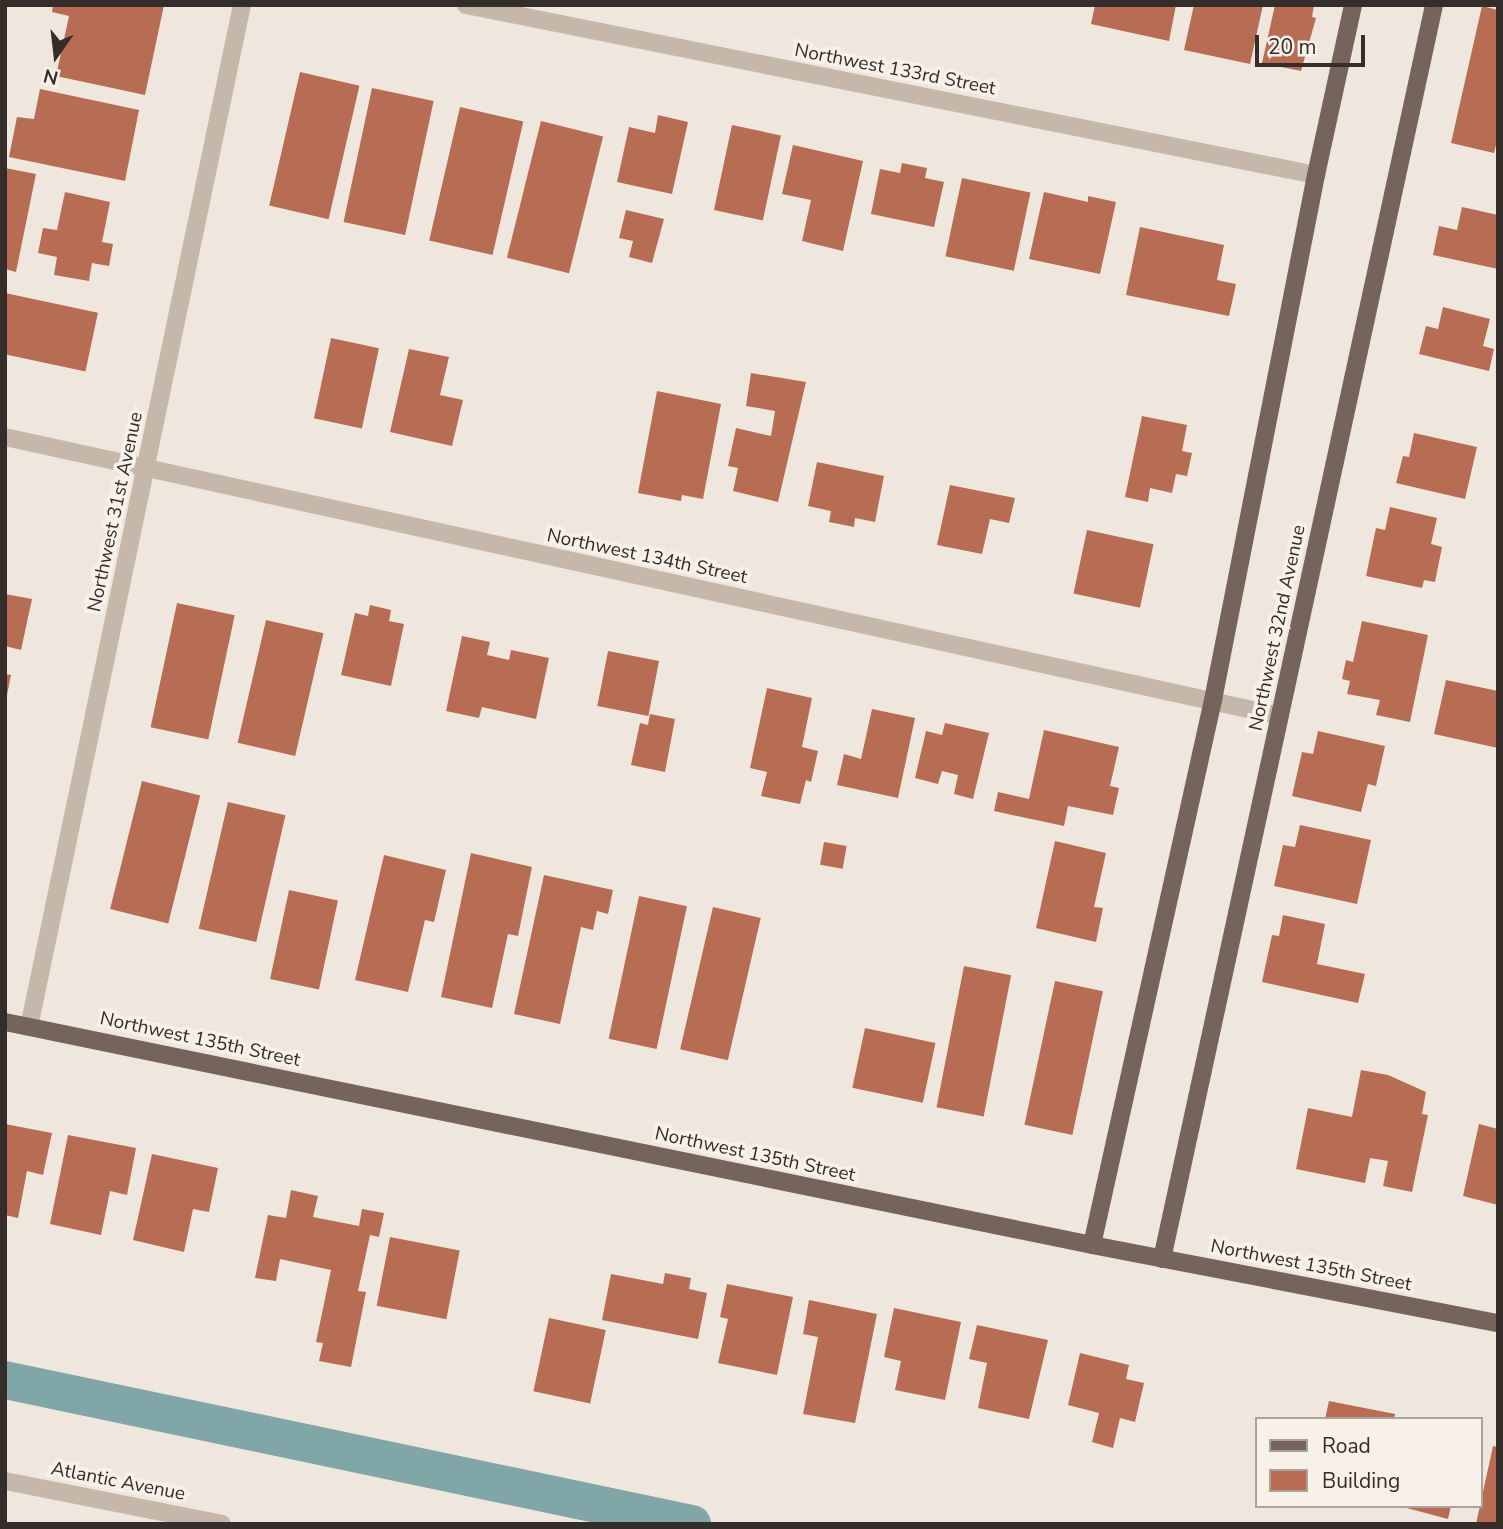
<!DOCTYPE html>
<style>
body{margin:0}
#map{position:relative;width:1503px;height:1529px;overflow:hidden;background:#efe7dd;font-family:"Nunito Sans",sans-serif}
div>[style]{position:absolute}
.canal>*{height:38px;margin:-19px;padding:0 19px;transform-origin:19px;border-radius:19px;background:#80a6a8}
.building>*{inset:0;background:#b66d54;transform-origin:0 0}
.minor>*{height:18px;margin:-9px;padding:0 9px;transform-origin:9px;border-radius:9px;background:#c6b7ab}
.major>*{height:18px;margin:-9px;padding:0 9px;transform-origin:9px;border-radius:9px;background:#74645c}
span{translate:-50% -50%;white-space:nowrap;text-align:center;line-height:1.15;-webkit-text-stroke:7px #f7f1e9;paint-order:stroke}
.street-label{font-size:19px;color:#342d29}
.frame{position:absolute;inset:0;border:7px solid #342d29;pointer-events:none}
.legend{position:absolute;left:1255px;top:1417px;width:228px;height:91px;box-sizing:border-box;background:#f7f1e9;border:2px solid #a9a39c;margin:0;padding:9px 12px;list-style:none;font-size:21px;color:#342d29}
.legend li{display:flex;align-items:center;gap:14px;height:35px}
.legend b{width:35px;border:2px solid #a9a39c}
.north{position:absolute;left:21px;top:21px;width:70px;height:70px;-webkit-text-stroke:5px #f7f1e9;paint-order:stroke;rotate:194deg;font-size:19px;font-weight:700;line-height:28px;text-align:center;color:#342d29}
.north::after{content:'';display:block;margin:auto;width:24px;height:32px;background:#342d29;clip-path:polygon(50% 0,100% 100%,50% 72%,0 100%)}
.scale{position:absolute;left:1255px;top:35px;width:110px;height:32px;box-sizing:border-box;border:4px solid #342d29;border-top:0;padding-left:9px;font-size:21px;line-height:24px;white-space:nowrap;color:#342d29;-webkit-text-stroke:5px #f7f1e9;paint-order:stroke}
</style>
<div id="map">
<div class="canal">
<i style="left:5px;top:1380px;width:702px;rotate:11.84deg"></i>
</div>
<div class="building">
<i style="clip-path:polygon(53px 5px,164px 5px,145px 95px,56px 76px,69px 16px,52px 12px)"></i>
<i style="clip-path:polygon(1095px 5px,1176px 5px,1169px 41px,1091px 24px)"></i>
<i style="clip-path:polygon(1194px 5px,1263px 5px,1250px 64px,1184px 50px)"></i>
<i style="clip-path:polygon(1275px 5px,1314px 5px,1312px 17px,1316px 18px,1301px 71px,1262px 63px)"></i>
<i style="clip-path:polygon(1482px 6px,1498px 10px,1498px 137px,1494px 153px,1451px 143px)"></i>
<i style="left:300px;top:72px;width:61px;height:137px;rotate:13deg"></i>
<i style="left:372px;top:88px;width:63px;height:137px;rotate:12deg"></i>
<i style="clip-path:polygon(40px 89px,139px 110px,125px 181px,9px 157px,17px 117px,34px 119px)"></i>
<i style="left:460px;top:107px;width:65px;height:137px;rotate:13deg"></i>
<i style="clip-path:polygon(658px 115px,688px 122px,672px 194px,617px 182px,629px 127px,655px 133px)"></i>
<i style="left:541px;top:121px;width:64px;height:141px;rotate:14deg"></i>
<i style="left:732px;top:125px;width:50px;height:87px;rotate:12deg"></i>
<i style="clip-path:polygon(793px 145px,863px 161px,843px 251px,802px 241px,811px 200px,782px 194px)"></i>
<i style="clip-path:polygon(902px 163px,927px 168px,925px 178px,944px 182px,934px 227px,871px 214px,880px 169px,900px 173px)"></i>
<i style="clip-path:polygon(5px 168px,36px 174px,16px 272px,5px 269px)"></i>
<i style="left:962px;top:178px;width:70px;height:80px;rotate:12deg"></i>
<i style="clip-path:polygon(65px 192px,110px 202px,102px 242px,113px 244px,109px 266px,92px 263px,89px 281px,54px 275px,57px 257px,38px 253px,43px 228px,57px 230px)"></i>
<i style="clip-path:polygon(1044px 192px,1088px 202px,1088px 196px,1116px 202px,1100px 274px,1029px 259px)"></i>
<i style="clip-path:polygon(1462px 207px,1498px 215px,1498px 269px,1433px 255px,1439px 226px,1457px 230px)"></i>
<i style="clip-path:polygon(626px 210px,664px 219px,652px 263px,629px 257px,633px 241px,619px 238px)"></i>
<i style="clip-path:polygon(1140px 227px,1224px 245px,1217px 280px,1236px 284px,1229px 316px,1126px 295px)"></i>
<i style="left:5px;top:293px;width:95px;height:60px;rotate:12deg"></i>
<i style="clip-path:polygon(1443px 307px,1490px 319px,1483px 346px,1494px 349px,1489px 371px,1419px 354px,1426px 326px,1438px 329px)"></i>
<i style="left:331px;top:338px;width:49px;height:82px;rotate:12deg"></i>
<i style="clip-path:polygon(409px 349px,449px 357px,440px 395px,463px 400px,452px 446px,390px 432px)"></i>
<i style="clip-path:polygon(751px 373px,806px 382px,778px 502px,733px 491px,738px 468px,728px 466px,736px 428px,771px 436px,775px 411px,746px 406px)"></i>
<i style="clip-path:polygon(657px 391px,721px 404px,703px 499px,682px 495px,681px 501px,638px 493px)"></i>
<i style="clip-path:polygon(1142px 416px,1187px 425px,1182px 451px,1192px 453px,1187px 476px,1176px 474px,1172px 493px,1150px 488px,1148px 502px,1125px 497px)"></i>
<i style="clip-path:polygon(1414px 433px,1477px 447px,1465px 499px,1396px 483px,1403px 456px,1409px 457px)"></i>
<i style="clip-path:polygon(817px 462px,884px 476px,875px 522px,855px 518px,854px 527px,829px 522px,831px 511px,808px 506px)"></i>
<i style="clip-path:polygon(950px 485px,1015px 498px,1009px 523px,990px 519px,982px 554px,937px 545px)"></i>
<i style="clip-path:polygon(1390px 507px,1437px 518px,1431px 544px,1442px 547px,1435px 582px,1424px 580px,1422px 588px,1366px 576px,1376px 528px,1385px 530px)"></i>
<i style="left:1087px;top:530px;width:68px;height:65px;rotate:12deg"></i>
<i style="clip-path:polygon(5px 594px,32px 599px,21px 650px,5px 646px)"></i>
<i style="left:177px;top:603px;width:59px;height:127px;rotate:12deg"></i>
<i style="clip-path:polygon(370px 605px,391px 610px,389px 621px,404px 624px,391px 686px,341px 675px,355px 613px,368px 616px)"></i>
<i style="left:266px;top:620px;width:59px;height:126px;rotate:13deg"></i>
<i style="clip-path:polygon(1362px 621px,1428px 635px,1410px 722px,1376px 715px,1380px 700px,1347px 694px,1350px 681px,1342px 679px,1346px 660px,1353px 662px)"></i>
<i style="clip-path:polygon(462px 636px,490px 642px,487px 655px,509px 660px,511px 650px,549px 658px,536px 719px,482px 707px,479px 718px,446px 711px)"></i>
<i style="left:608px;top:651px;width:52px;height:56px;rotate:11deg"></i>
<i style="clip-path:polygon(5px 674px,11px 675px,6px 700px,5px 700px)"></i>
<i style="clip-path:polygon(1446px 680px,1498px 691px,1498px 748px,1434px 734px)"></i>
<i style="clip-path:polygon(767px 688px,812px 698px,802px 747px,818px 751px,811px 782px,806px 780px,800px 804px,761px 796px,767px 772px,750px 768px)"></i>
<i style="clip-path:polygon(872px 709px,915px 718px,898px 798px,837px 785px,844px 754px,861px 759px)"></i>
<i style="clip-path:polygon(650px 714px,675px 719px,665px 772px,631px 765px,640px 723px,648px 725px)"></i>
<i style="clip-path:polygon(945px 723px,989px 733px,973px 799px,954px 794px,958px 775px,942px 771px,938px 784px,915px 778px,926px 731px,942px 735px)"></i>
<i style="clip-path:polygon(1044px 730px,1119px 747px,1110px 786px,1119px 788px,1113px 815px,1068px 806px,1064px 826px,994px 811px,998px 792px,1029px 799px)"></i>
<i style="clip-path:polygon(1318px 731px,1385px 746px,1376px 786px,1368px 784px,1361px 812px,1292px 796px,1302px 752px,1313px 754px)"></i>
<i style="left:142px;top:781px;width:60px;height:132px;rotate:14deg"></i>
<i style="left:228px;top:802px;width:59px;height:130px;rotate:13deg"></i>
<i style="clip-path:polygon(1300px 825px,1371px 840px,1357px 904px,1274px 886px,1283px 845px,1295px 847px)"></i>
<i style="clip-path:polygon(1055px 841px,1106px 853px,1094px 907px,1103px 908px,1096px 942px,1036px 928px)"></i>
<i style="left:824px;top:842px;width:23px;height:23px;rotate:10deg"></i>
<i style="clip-path:polygon(471px 853px,532px 867px,518px 936px,508px 934px,492px 1008px,441px 997px)"></i>
<i style="clip-path:polygon(384px 855px,446px 870px,434px 922px,425px 920px,408px 992px,355px 980px)"></i>
<i style="clip-path:polygon(544px 875px,613px 890px,608px 914px,597px 911px,593px 930px,581px 927px,560px 1024px,514px 1014px)"></i>
<i style="left:289px;top:890px;width:50px;height:91px;rotate:12deg"></i>
<i style="left:639px;top:896px;width:49px;height:146px;rotate:12deg"></i>
<i style="left:713px;top:907px;width:49px;height:146px;rotate:13deg"></i>
<i style="clip-path:polygon(1283px 915px,1325px 924px,1317px 964px,1365px 974px,1358px 1003px,1262px 982px,1272px 935px,1279px 936px)"></i>
<i style="left:964px;top:966px;width:48px;height:144px;rotate:11deg"></i>
<i style="left:1055px;top:981px;width:49px;height:147px;rotate:12deg"></i>
<i style="left:865px;top:1028px;width:72px;height:61px;rotate:12deg"></i>
<i style="clip-path:polygon(1361px 1070px,1388px 1075px,1426px 1092px,1422px 1114px,1428px 1115px,1412px 1192px,1383px 1186px,1388px 1161px,1370px 1158px,1365px 1183px,1296px 1169px,1308px 1108px,1352px 1117px)"></i>
<i style="clip-path:polygon(5px 1124px,52px 1133px,43px 1175px,27px 1171px,18px 1218px,5px 1215px)"></i>
<i style="clip-path:polygon(1479px 1124px,1498px 1129px,1498px 1205px,1463px 1196px)"></i>
<i style="clip-path:polygon(68px 1135px,136px 1148px,127px 1195px,110px 1191px,101px 1235px,50px 1224px)"></i>
<i style="clip-path:polygon(152px 1154px,218px 1168px,209px 1212px,193px 1209px,184px 1252px,133px 1240px)"></i>
<i style="clip-path:polygon(291px 1190px,318px 1196px,313px 1217px,359px 1226px,362px 1209px,384px 1213px,379px 1237px,370px 1235px,358px 1291px,366px 1292px,351px 1367px,319px 1361px,323px 1343px,316px 1342px,331px 1270px,280px 1259px,276px 1281px,255px 1278px,268px 1215px,286px 1218px)"></i>
<i style="left:390px;top:1237px;width:71px;height:70px;rotate:11deg"></i>
<i style="clip-path:polygon(665px 1273px,691px 1278px,689px 1289px,707px 1293px,698px 1339px,602px 1320px,611px 1274px,663px 1284px)"></i>
<i style="clip-path:polygon(727px 1284px,793px 1297px,777px 1375px,718px 1363px,728px 1319px,720px 1317px)"></i>
<i style="clip-path:polygon(809px 1300px,877px 1314px,855px 1423px,803px 1414px,818px 1337px,803px 1334px)"></i>
<i style="clip-path:polygon(894px 1308px,961px 1322px,945px 1400px,895px 1390px,901px 1361px,884px 1357px)"></i>
<i style="left:549px;top:1318px;width:58px;height:75px;rotate:12deg"></i>
<i style="clip-path:polygon(977px 1325px,1048px 1340px,1029px 1419px,978px 1408px,987px 1363px,969px 1359px)"></i>
<i style="clip-path:polygon(1080px 1353px,1129px 1365px,1126px 1379px,1144px 1383px,1135px 1422px,1120px 1418px,1113px 1448px,1092px 1442px,1099px 1413px,1068px 1405px)"></i>
<i style="clip-path:polygon(1329px 1401px,1395px 1414px,1394px 1419px,1325px 1419px)"></i>
<i style="clip-path:polygon(1493px 1446px,1498px 1447px,1498px 1524px,1476px 1524px)"></i>
<i style="clip-path:polygon(1399px 1506px,1451px 1506px,1448px 1519px)"></i>
</div>
<div class="minor">
<i style="left:466px;top:5px;width:867px;rotate:11.31deg"></i>
<i style="left:5px;top:437px;width:1305px;rotate:12.34deg"></i>
<i style="left:29px;top:1027px;width:1044px;rotate:-78.23deg"></i>
<i style="left:5px;top:1481px;width:221px;rotate:11.2deg"></i>
</div>
<div class="major">
<i style="left:5px;top:1022px;width:1110px;rotate:11.59deg"></i>
<i style="left:1092px;top:1245px;width:413px;rotate:10.9deg"></i>
<i style="left:1092px;top:1245px;width:558px;rotate:-77.48deg"></i>
<i style="left:1213px;top:700px;width:535px;rotate:-78.9deg"></i>
<i style="left:1316px;top:175px;width:174px;rotate:-77.7deg"></i>
<i style="left:1162px;top:1259px;width:1283px;rotate:-77.76deg"></i>
</div>
<div class="street-label">
<span style="left:895px;top:70px;rotate:11deg">Northwest 133rd Street</span>
<span style="left:116px;top:512px;rotate:-78deg">Northwest 31st Avenue</span>
<span style="left:647px;top:557px;rotate:12deg">Northwest 134th Street</span>
<span style="left:1278px;top:628px;rotate:-78deg">Northwest 32nd Avenue</span>
<span style="left:200px;top:1040px;rotate:12deg">Northwest 135th Street</span>
<span style="left:755px;top:1155px;rotate:12deg">Northwest 135th Street</span>
<span style="left:1311px;top:1266px;rotate:11deg">Northwest 135th Street</span>
<span style="left:118px;top:1482px;rotate:11deg">Atlantic Avenue</span>
</div>
<div class="frame"></div>
<ul class="legend">
<li><b style="height:9px;background:#74645c"></b>Road</li>
<li><b style="height:19px;background:#b66d54"></b>Building</li>
</ul>
<div class="north">N</div>
<div class="scale">20 m</div>
</div>
